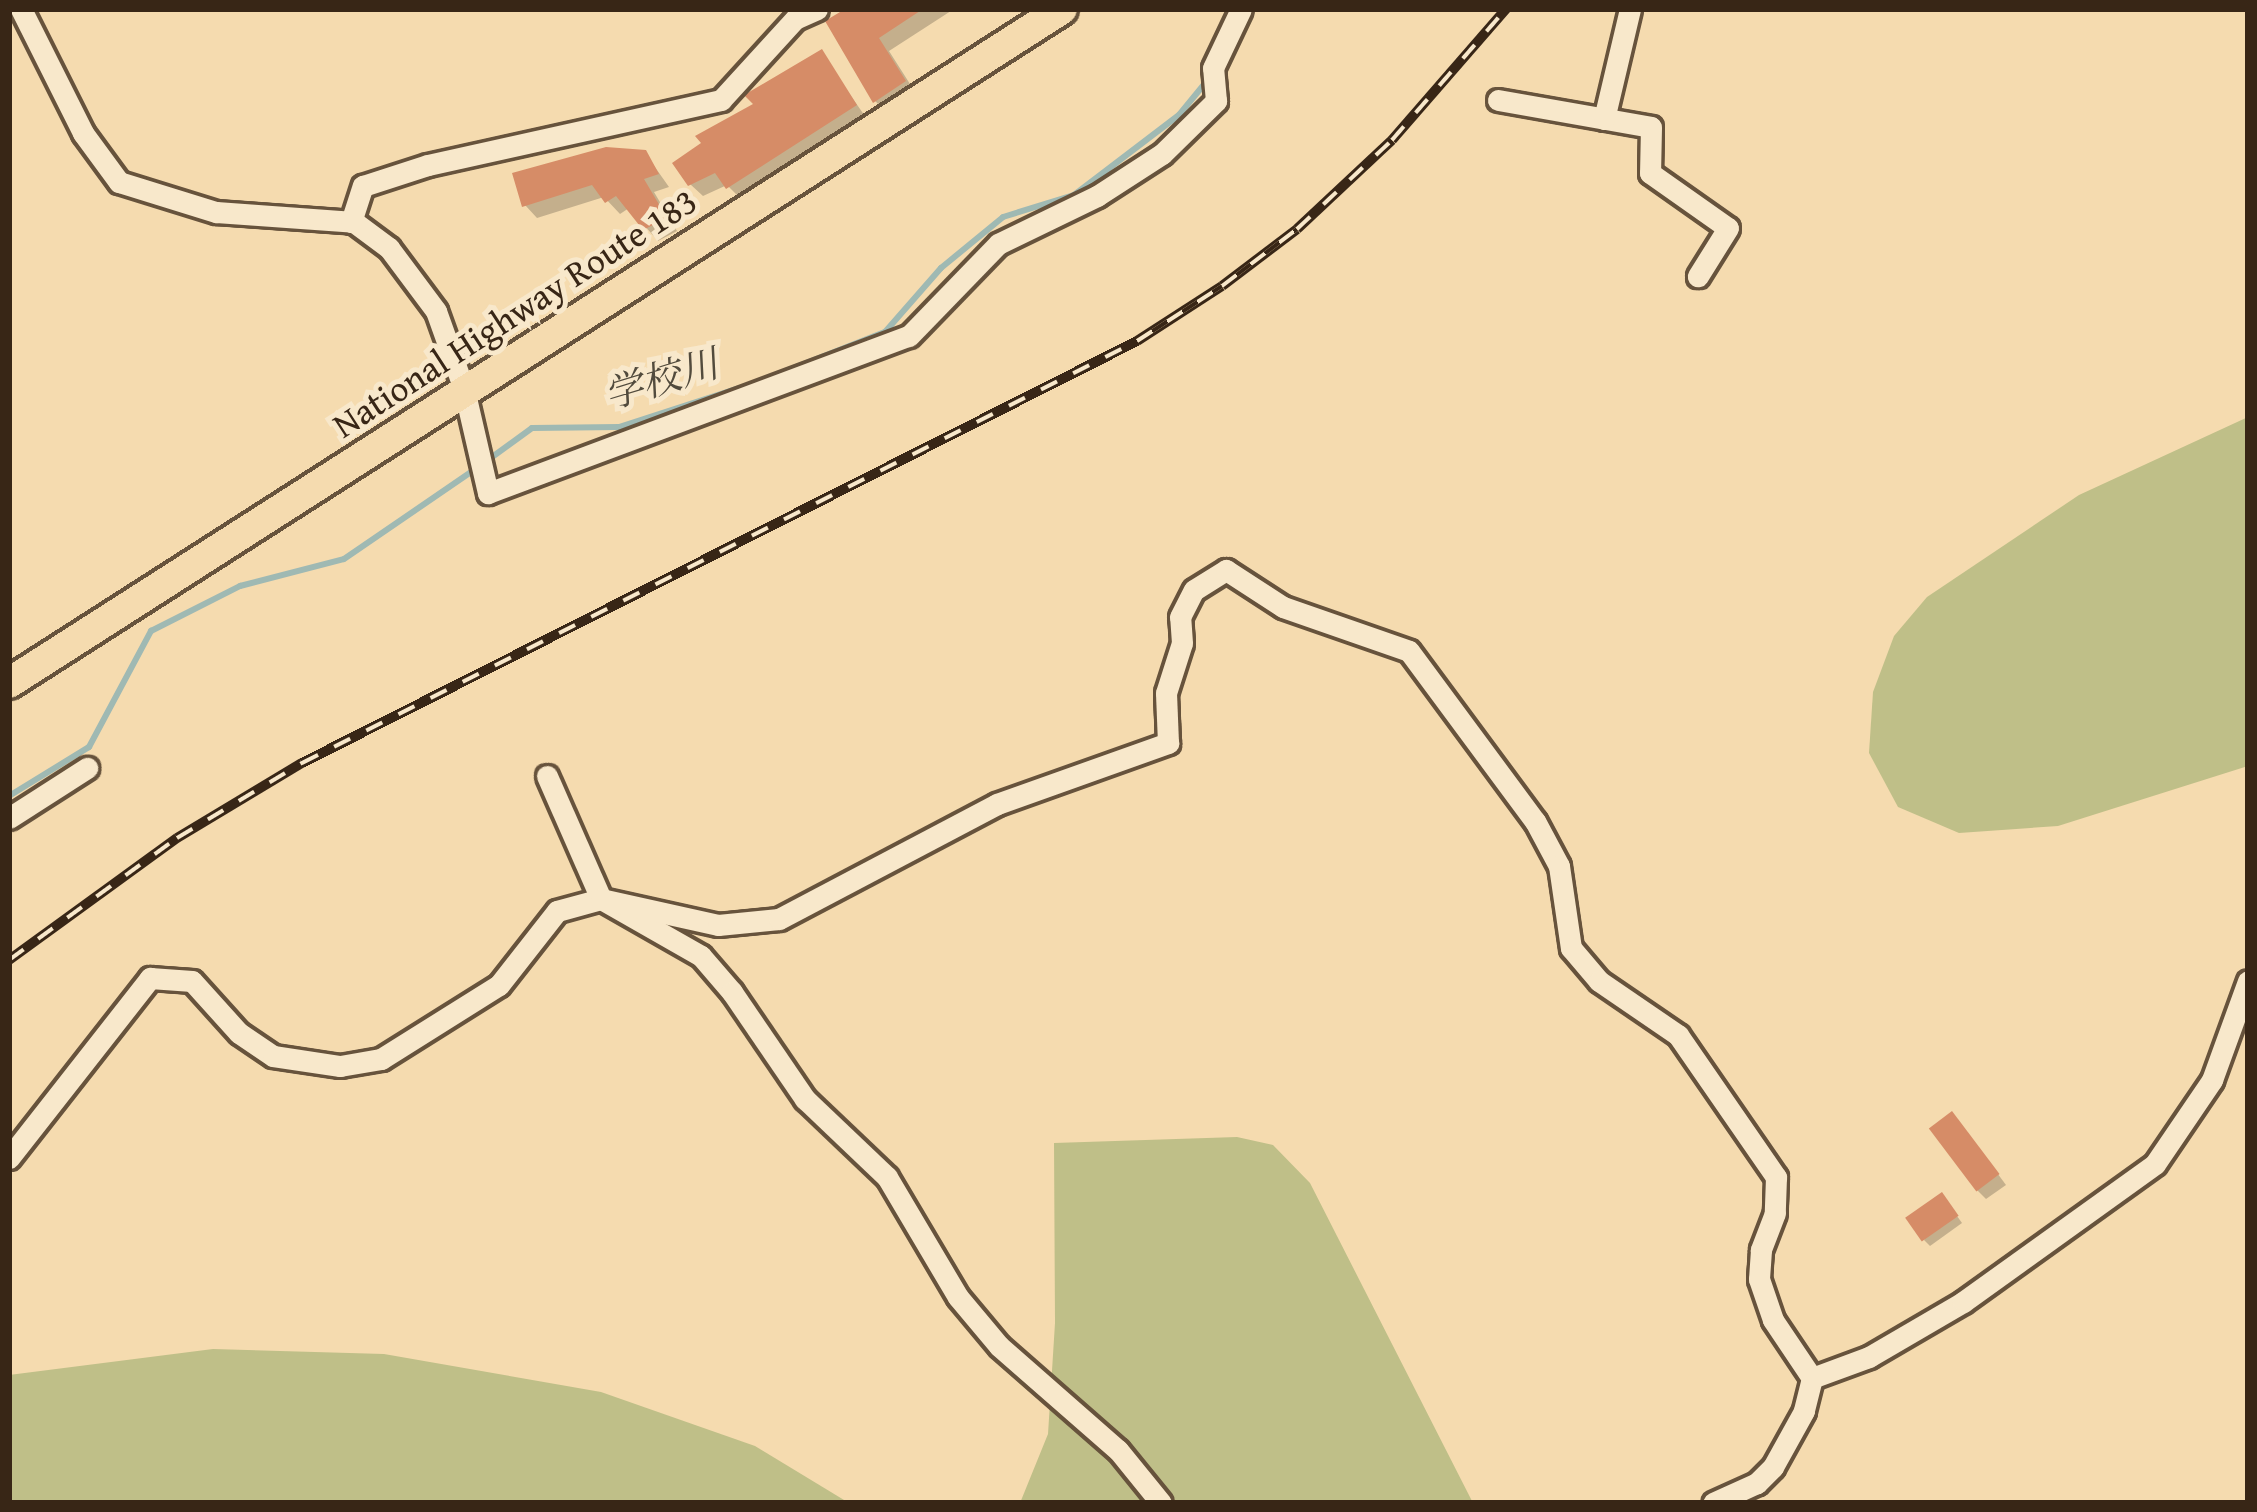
<!DOCTYPE html>
<meta charset="utf-8">
<style>
body{margin:0}
#map{position:relative;width:2257px;height:1512px;overflow:hidden;background:#f5dbaf;font-family:"Gentium Book Plus","Noto Serif JP",serif}
div>[style]{position:absolute}
.green>*{inset:0;background:#bfbf88}
.shadow>*{inset:0;background:#0003}
.stream>*{height:6px;margin:-3px;padding:0 3px;transform-origin:3px;border-radius:3px;background:#9fb9b3}
.building>*{inset:0;background:#d68c67;transform-origin:0 0}
.roads{filter:drop-shadow(3px 0 #67533c) drop-shadow(-3px 0 #67533c) drop-shadow(0 3px #67533c) drop-shadow(0 -3px #67533c)}
.minor>*{height:21px;margin:-10.5px;padding:0 10.5px;transform-origin:10.5px;border-radius:10.5px;background:#f8e8cb}
.highway>*{height:30px;margin:-15px;padding:0 15px;transform-origin:15px;border-radius:15px;background:#f5dbaf}
.rail>*{height:10px;margin-top:-5px;transform-origin:0;background:repeating-linear-gradient(90deg,#f8e8cb 0 18px,#382616 0 36px);box-sizing:border-box;border-block:3px solid #382616}
span{translate:-50% -50%;white-space:nowrap;text-align:center;line-height:1.15;-webkit-text-stroke:10px #f8e8cb;paint-order:stroke}
.street-label{font-size:36px;color:#382616}
.water-label{font-size:39px;color:#524b3d;font-style:italic}
.frame{position:absolute;inset:0;border:12px solid #382616;pointer-events:none}
</style>
<div id="map">
<div class="green">
<i style="clip-path:polygon(2248px 417px,2248px 766px,2058px 826px,1959px 833px,1898px 807px,1869px 753px,1873px 692px,1894px 636px,1927px 597px,2079px 495px)"></i>
<i style="clip-path:polygon(1237px 1137px,1273px 1145px,1310px 1183px,1473px 1503px,1020px 1503px,1048px 1434px,1055px 1323px,1054px 1143px)"></i>
<i style="clip-path:polygon(213px 1349px,384px 1354px,601px 1392px,755px 1446px,849px 1503px,9px 1503px,9px 1375px)"></i>
</div>
<div class="shadow">
<i style="clip-path:polygon(851px 9px,954px 9px,889px 51px,917px 95px,888px 113px,875px 101px)"></i>
<i style="clip-path:polygon(821px 53px,867px 119px,741px 199px,727px 185px,703px 196px,690px 184px,757px 105px)"></i>
<i style="clip-path:polygon(645px 153px,669px 187px,654px 192px,677px 231px,658px 241px,629px 208px,620px 214px,604px 197px,537px 218px,525px 205px)"></i>
<i style="clip-path:polygon(1961px 1124px,2006px 1185px,1986px 1199px,1977px 1190px)"></i>
<i style="clip-path:polygon(1947px 1202px,1962px 1223px,1930px 1246px,1924px 1240px)"></i>
</div>
<div class="stream">
<i style="left:1230px;top:54px;width:50px;rotate:-63.9deg"></i>
<i style="left:786px;top:371px;width:106px;rotate:-21.5deg"></i>
<i style="left:885px;top:332px;width:85px;rotate:-48.8deg"></i>
<i style="left:941px;top:268px;width:80px;rotate:-39.4deg"></i>
<i style="left:1003px;top:217px;width:74px;rotate:-17.2deg"></i>
<i style="left:1074px;top:195px;width:132px;rotate:-37.3deg"></i>
<i style="left:1179px;top:115px;width:43px;rotate:-50.7deg"></i>
<i style="left:488px;top:460px;width:54px;rotate:-36deg"></i>
<i style="left:532px;top:428px;width:87px;rotate:-0.7deg"></i>
<i style="left:619px;top:427px;width:127px;rotate:-17.9deg"></i>
<i style="left:9px;top:796px;width:94px;rotate:-31.5deg"></i>
<i style="left:89px;top:747px;width:132px;rotate:-61.9deg"></i>
<i style="left:151px;top:631px;width:100px;rotate:-26.8deg"></i>
<i style="left:240px;top:586px;width:107px;rotate:-14.6deg"></i>
<i style="left:344px;top:559px;width:161px;rotate:-34.4deg"></i>
</div>
<div class="building">
<i style="clip-path:polygon(845px 9px,923px 9px,879px 38px,906px 81px,873px 103px,825px 21px)"></i>
<i style="clip-path:polygon(822px 49px,857px 105px,726px 189px,715px 173px,688px 186px,672px 163px,701px 143px,695px 136px,753px 104px,744px 95px)"></i>
<i style="clip-path:polygon(606px 147px,646px 150px,659px 174px,644px 179px,667px 218px,643px 230px,616px 196px,605px 203px,592px 185px,522px 207px,512px 173px)"></i>
<i style="left:1952px;top:1111px;width:79px;height:29px;rotate:53deg"></i>
<i style="left:1942px;top:1192px;width:29px;height:45px;rotate:55deg"></i>
</div>
<div class="roads">
<div class="minor">
<i style="left:21px;top:9px;width:139px;rotate:63.4deg"></i>
<i style="left:83px;top:133px;width:61px;rotate:53.7deg"></i>
<i style="left:119px;top:182px;width:102px;rotate:17.2deg"></i>
<i style="left:216px;top:212px;width:138px;rotate:4.1deg"></i>
<i style="left:354px;top:222px;width:44px;rotate:36.6deg"></i>
<i style="left:389px;top:248px;width:79px;rotate:53.3deg"></i>
<i style="left:436px;top:311px;width:83px;rotate:70.3deg"></i>
<i style="left:464px;top:389px;width:107px;rotate:77deg"></i>
<i style="left:488px;top:493px;width:449px;rotate:-20.5deg"></i>
<i style="left:909px;top:336px;width:128px;rotate:-45.9deg"></i>
<i style="left:998px;top:244px;width:110px;rotate:-25.9deg"></i>
<i style="left:1097px;top:196px;width:77px;rotate:-32.9deg"></i>
<i style="left:1162px;top:154px;width:76px;rotate:-44.5deg"></i>
<i style="left:1216px;top:101px;width:33px;rotate:-95deg"></i>
<i style="left:1213px;top:68px;width:65px;rotate:-64.6deg"></i>
<i style="left:1498px;top:100px;width:155px;rotate:10deg"></i>
<i style="left:1651px;top:127px;width:46px;rotate:91.2deg"></i>
<i style="left:1650px;top:173px;width:95px;rotate:35.2deg"></i>
<i style="left:1728px;top:228px;width:57px;rotate:122deg"></i>
<i style="left:1604px;top:119px;width:113px;rotate:-76.7deg"></i>
<i style="left:351px;top:222px;width:38px;rotate:-72deg"></i>
<i style="left:363px;top:186px;width:68px;rotate:-17.9deg"></i>
<i style="left:428px;top:165px;width:300px;rotate:-12.5deg"></i>
<i style="left:721px;top:100px;width:110px;rotate:-47.6deg"></i>
<i style="left:795px;top:19px;width:24px;rotate:-24deg"></i>
<i style="left:547px;top:776px;width:134px;rotate:66.3deg"></i>
<i style="left:601px;top:899px;width:115px;rotate:29.7deg"></i>
<i style="left:701px;top:956px;width:48px;rotate:49.3deg"></i>
<i style="left:732px;top:992px;width:130px;rotate:55.7deg"></i>
<i style="left:805px;top:1099px;width:113px;rotate:43.6deg"></i>
<i style="left:887px;top:1177px;width:139px;rotate:59.4deg"></i>
<i style="left:958px;top:1297px;width:64px;rotate:50.1deg"></i>
<i style="left:999px;top:1346px;width:158px;rotate:41.2deg"></i>
<i style="left:1118px;top:1450px;width:68px;rotate:50.9deg"></i>
<i style="left:9px;top:818px;width:93px;rotate:-32.7deg"></i>
<i style="left:9px;top:1158px;width:229px;rotate:-51.9deg"></i>
<i style="left:150px;top:978px;width:42px;rotate:4.1deg"></i>
<i style="left:192px;top:981px;width:70px;rotate:47.9deg"></i>
<i style="left:239px;top:1033px;width:41px;rotate:34.1deg"></i>
<i style="left:273px;top:1056px;width:68px;rotate:8.5deg"></i>
<i style="left:340px;top:1066px;width:42px;rotate:-9.7deg"></i>
<i style="left:381px;top:1059px;width:139px;rotate:-32.1deg"></i>
<i style="left:499px;top:985px;width:94px;rotate:-51.9deg"></i>
<i style="left:557px;top:911px;width:46px;rotate:-15.3deg"></i>
<i style="left:601px;top:899px;width:120px;rotate:12.5deg"></i>
<i style="left:718px;top:925px;width:61px;rotate:-5.6deg"></i>
<i style="left:779px;top:919px;width:246px;rotate:-27.8deg"></i>
<i style="left:997px;top:804px;width:182px;rotate:-19.6deg"></i>
<i style="left:1168px;top:743px;width:50px;rotate:-92.3deg"></i>
<i style="left:1166px;top:693px;width:52px;rotate:-72.3deg"></i>
<i style="left:1182px;top:643px;width:26px;rotate:-94deg"></i>
<i style="left:1180px;top:617px;width:30px;rotate:-63deg"></i>
<i style="left:1194px;top:590px;width:38px;rotate:-32deg"></i>
<i style="left:1226px;top:570px;width:68px;rotate:33deg"></i>
<i style="left:1283px;top:607px;width:133px;rotate:19.2deg"></i>
<i style="left:1409px;top:651px;width:212px;rotate:53.5deg"></i>
<i style="left:1535px;top:821px;width:51px;rotate:61.9deg"></i>
<i style="left:1559px;top:866px;width:83px;rotate:81.7deg"></i>
<i style="left:1571px;top:948px;width:43px;rotate:49.7deg"></i>
<i style="left:1599px;top:981px;width:96px;rotate:34.4deg"></i>
<i style="left:1678px;top:1035px;width:173px;rotate:55.4deg"></i>
<i style="left:1776px;top:1177px;width:36px;rotate:92deg"></i>
<i style="left:1775px;top:1213px;width:40px;rotate:111deg"></i>
<i style="left:1761px;top:1250px;width:29px;rotate:94deg"></i>
<i style="left:1759px;top:1279px;width:43px;rotate:71.1deg"></i>
<i style="left:1773px;top:1320px;width:70px;rotate:56.1deg"></i>
<i style="left:1812px;top:1378px;width:34px;rotate:104deg"></i>
<i style="left:1804px;top:1411px;width:64px;rotate:119deg"></i>
<i style="left:1773px;top:1467px;width:23px;rotate:135deg"></i>
<i style="left:1757px;top:1483px;width:48px;rotate:155.6deg"></i>
<i style="left:1812px;top:1378px;width:61px;rotate:-20.2deg"></i>
<i style="left:1869px;top:1357px;width:109px;rotate:-30.3deg"></i>
<i style="left:1963px;top:1302px;width:236px;rotate:-35.7deg"></i>
<i style="left:2155px;top:1164px;width:102px;rotate:-55.8deg"></i>
<i style="left:2212px;top:1080px;width:105px;rotate:-70deg"></i>
</div>
<div class="highway">
<i style="left:9px;top:683px;width:1250px;rotate:-32.62deg"></i>
</div>
</div>
<div class="rail">
<i style="left:9px;top:960px;width:208px;rotate:-36deg"></i>
<i style="left:177px;top:838px;width:146px;rotate:-31deg"></i>
<i style="left:302px;top:763px;width:936px;rotate:-26.81deg"></i>
<i style="left:1137px;top:341px;width:101px;rotate:-32.9deg"></i>
<i style="left:1222px;top:286px;width:94px;rotate:-37.2deg"></i>
<i style="left:1297px;top:229px;width:130px;rotate:-43.1deg"></i>
<i style="left:1392px;top:140px;width:174px;rotate:-49deg"></i>
</div>
<div class="street-label">
<span style="left:514px;top:312px;rotate:-33deg">National Highway Route 183</span>
</div>
<div class="water-label">
<span style="left:661px;top:379px;rotate:-17deg">学校川</span>
</div>
<div class="frame"></div>
</div>
